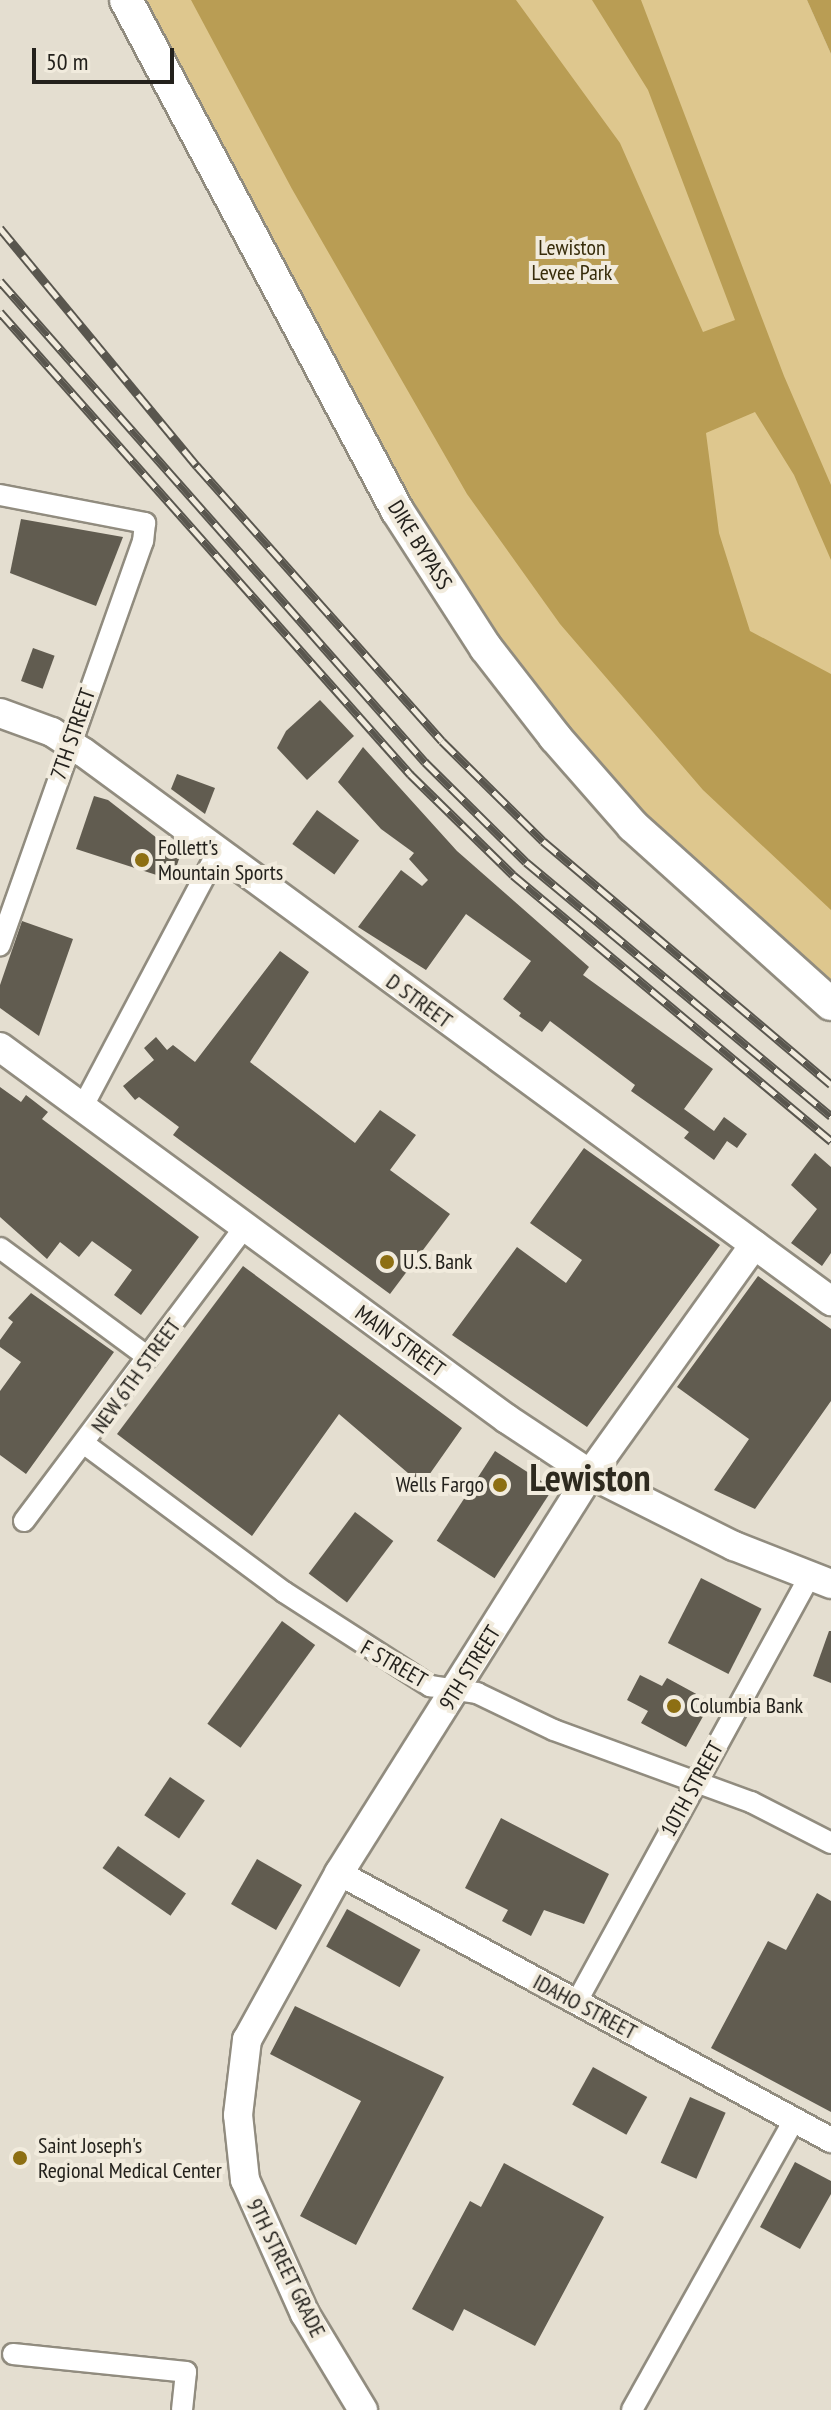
<!DOCTYPE html>
<style>
body{margin:0}
#map{position:relative;width:831px;height:2410px;overflow:hidden;background:#e4ded0;font-family:"PT Sans Narrow",sans-serif}
div>[style]{position:absolute}
.green>*{inset:0;background:#dec78e}
.water>*{inset:0;background:#b99d54}
.building>*{inset:0;background:#615c50;transform-origin:0 0}
.roads{filter:drop-shadow(2px 0 #918c7f) drop-shadow(-2px 0 #918c7f) drop-shadow(0 2px #918c7f) drop-shadow(0 -2px #918c7f)}
.minor>*{height:20px;margin:-10px;padding:0 10px;transform-origin:10px;border-radius:10px;background:#fff}
.tertiary>*{height:24px;margin:-12px;padding:0 12px;transform-origin:12px;border-radius:12px;background:#fff}
.secondary>*{height:28px;margin:-14px;padding:0 14px;transform-origin:14px;border-radius:14px;background:#fff}
.trunk>*{height:32px;margin:-16px;padding:0 16px;transform-origin:16px;border-radius:16px;background:#fff}
.rail>*{height:9px;margin-top:-4.5px;transform-origin:0;background:repeating-linear-gradient(90deg,#f1ebdd 0 18px,#59564e 0 36px);box-sizing:border-box;border-block:2px solid #59564e}
.dots>*{width:22px;height:22px;translate:-50% -50%;box-sizing:border-box;border:4px solid #f1ebdd;border-radius:50%}
span{translate:-50% -50%;white-space:nowrap;text-align:center;line-height:1.15;-webkit-text-stroke:8px #f1ebdd;paint-order:stroke}
.park-label{font-size:22px;color:#372c0a}
.street-label{font-size:22px;color:#23211c}
.poi-label{font-size:22px;color:#23211c}
.left{translate:0 -50%;text-align:left}
.right{translate:-100% -50%;text-align:right}
.town-label{font-size:38px;color:#2e2a1f;font-weight:700}
.scale{position:absolute;left:32px;top:48px;width:142px;height:36px;box-sizing:border-box;border:4px solid #23211c;border-top:0;padding-left:10px;font-size:24px;line-height:28px;white-space:nowrap;color:#23211c;-webkit-text-stroke:6px #f1ebdd;paint-order:stroke}
</style>
<div id="map">
<div class="green">
<i style="clip-path:polygon(138px 0,807px 0,831px 54px,831px 1004px,766px 951px,486px 647px)"></i>
</div>
<div class="water">
<i style="clip-path:polygon(191px 0,516px 0,620px 143px,703px 332px,735px 320px,648px 90px,592px 0,641px 0,784px 376px,831px 485px,831px 560px,794px 475px,755px 412px,706px 433px,719px 533px,750px 631px,831px 674px,831px 910px,703px 790px,560px 624px,467px 494px,292px 189px)"></i>
<i style="clip-path:polygon(807px 0,831px 0,831px 54px)"></i>
</div>
<div class="building">
<i style="clip-path:polygon(21px 519px,123px 537px,96px 606px,10px 573px)"></i>
<i style="left:33px;top:648px;width:23px;height:35px;rotate:20deg"></i>
<i style="clip-path:polygon(320px 700px,354px 736px,307px 780px,277px 748px,286px 731px)"></i>
<i style="clip-path:polygon(363px 747px,457px 851px,589px 967px,583px 975px,713px 1069px,684px 1109px,714px 1131px,724px 1117px,747px 1134px,737px 1148px,727px 1141px,714px 1160px,684px 1138px,689px 1132px,631px 1091px,635px 1085px,550px 1021px,542px 1032px,519px 1016px,521px 1013px,503px 999px,531px 961px,466px 914px,426px 970px,358px 927px,401px 870px,422px 886px,428px 880px,409px 859px,414px 853px,381px 829px,338px 782px)"></i>
<i style="clip-path:polygon(177px 774px,215px 788px,205px 814px,171px 789px)"></i>
<i style="clip-path:polygon(94px 796px,108px 800px,180px 856px,172px 880px,76px 849px)"></i>
<i style="left:317px;top:810px;width:52px;height:42px;rotate:36deg"></i>
<i style="clip-path:polygon(22px 921px,73px 939px,39px 1036px,0 1008px,0 985px)"></i>
<i style="clip-path:polygon(280px 951px,309px 972px,250px 1062px,355px 1143px,380px 1110px,416px 1135px,390px 1170px,450px 1214px,390px 1294px,173px 1135px,179px 1127px,139px 1097px,135px 1100px,123px 1086px,154px 1060px,144px 1048px,156px 1037px,167px 1050px,173px 1045px,195px 1062px)"></i>
<i style="clip-path:polygon(0 1087px,21px 1102px,26px 1095px,48px 1112px,42px 1119px,199px 1237px,141px 1315px,114px 1295px,132px 1270px,92px 1241px,79px 1257px,60px 1242px,47px 1259px,0 1217px)"></i>
<i style="clip-path:polygon(584px 1148px,720px 1245px,587px 1427px,452px 1335px,517px 1247px,566px 1283px,582px 1260px,530px 1223px)"></i>
<i style="clip-path:polygon(815px 1153px,831px 1167px,831px 1253px,822px 1266px,791px 1243px,817px 1209px,791px 1185px)"></i>
<i style="clip-path:polygon(243px 1266px,462px 1428px,422px 1485px,339px 1414px,252px 1536px,117px 1434px)"></i>
<i style="clip-path:polygon(758px 1276px,831px 1329px,831px 1401px,755px 1509px,714px 1490px,749px 1439px,677px 1387px)"></i>
<i style="clip-path:polygon(31px 1293px,114px 1352px,26px 1474px,0 1455px,0 1391px,21px 1362px,0 1347px,0 1340px,13px 1322px,8px 1318px)"></i>
<i style="left:495px;top:1451px;width:69px;height:107px;rotate:33deg"></i>
<i style="left:355px;top:1512px;width:48px;height:77px;rotate:37deg"></i>
<i style="left:701px;top:1578px;width:68px;height:73px;rotate:27deg"></i>
<i style="left:282px;top:1621px;width:41px;height:127px;rotate:36deg"></i>
<i style="clip-path:polygon(829px 1631px,831px 1631px,831px 1683px,813px 1676px)"></i>
<i style="clip-path:polygon(640px 1675px,662px 1686px,667px 1678px,711px 1702px,686px 1747px,641px 1723px,648px 1711px,627px 1700px)"></i>
<i style="left:170px;top:1777px;width:42px;height:46px;rotate:34deg"></i>
<i style="clip-path:polygon(501px 1818px,609px 1874px,584px 1924px,544px 1910px,531px 1936px,502px 1921px,508px 1910px,465px 1888px)"></i>
<i style="left:118px;top:1846px;width:83px;height:27px;rotate:35deg"></i>
<i style="left:257px;top:1859px;width:52px;height:52px;rotate:30deg"></i>
<i style="clip-path:polygon(817px 1893px,831px 1901px,831px 2112px,711px 2048px,768px 1941px,786px 1950px)"></i>
<i style="left:347px;top:1909px;width:84px;height:43px;rotate:29deg"></i>
<i style="clip-path:polygon(295px 2006px,444px 2077px,356px 2245px,300px 2216px,361px 2101px,270px 2054px)"></i>
<i style="left:593px;top:2067px;width:62px;height:43px;rotate:29deg"></i>
<i style="left:690px;top:2097px;width:39px;height:72px;rotate:24deg"></i>
<i style="clip-path:polygon(795px 2162px,831px 2181px,831px 2194px,800px 2249px,760px 2227px)"></i>
<i style="clip-path:polygon(504px 2163px,604px 2217px,535px 2346px,464px 2309px,453px 2331px,412px 2309px,470px 2201px,481px 2207px)"></i>
</div>
<div class="roads">
<div class="minor">
<i style="left:0;top:495px;width:148px;rotate:10.9deg"></i>
<i style="left:145px;top:523px;width:18px;rotate:96deg"></i>
<i style="left:143px;top:541px;width:429px;rotate:109.5deg"></i>
<i style="left:82px;top:1108px;width:289px;rotate:-62.1deg"></i>
<i style="left:0;top:1248px;width:184px;rotate:36.4deg"></i>
<i style="left:86px;top:1445px;width:247px;rotate:36.6deg"></i>
<i style="left:284px;top:1592px;width:174px;rotate:32.8deg"></i>
<i style="left:430px;top:1686px;width:48px;rotate:8.5deg"></i>
<i style="left:477px;top:1693px;width:85px;rotate:25.7deg"></i>
<i style="left:554px;top:1730px;width:210px;rotate:20.1deg"></i>
<i style="left:751px;top:1802px;width:90px;rotate:27.1deg"></i>
<i style="left:24px;top:1521px;width:366px;rotate:-53.1deg"></i>
<i style="left:576px;top:2003px;width:487px;rotate:-61.3deg"></i>
<i style="left:13px;top:2354px;width:174px;rotate:5.9deg"></i>
<i style="left:186px;top:2372px;width:38px;rotate:96deg"></i>
<i style="left:632px;top:2410px;width:332px;rotate:-60.8deg"></i>
</div>
<div class="tertiary">
<i style="left:339px;top:1873px;width:560px;rotate:28.49deg"></i>
</div>
<div class="secondary">
<i style="left:0;top:713px;width:55px;rotate:20.1deg"></i>
<i style="left:52px;top:732px;width:37px;rotate:33deg"></i>
<i style="left:83px;top:752px;width:928px;rotate:36.28deg"></i>
<i style="left:0;top:1047px;width:629px;rotate:36.27deg"></i>
<i style="left:507px;top:1419px;width:100px;rotate:33.5deg"></i>
<i style="left:590px;top:1474px;width:161px;rotate:26.6deg"></i>
<i style="left:734px;top:1546px;width:104px;rotate:21.4deg"></i>
<i style="left:363px;top:2410px;width:112px;rotate:-121.1deg"></i>
<i style="left:305px;top:2314px;width:147px;rotate:-114.1deg"></i>
<i style="left:245px;top:2180px;width:65px;rotate:-96.1deg"></i>
<i style="left:238px;top:2115px;width:76px;rotate:-83.2deg"></i>
<i style="left:247px;top:2040px;width:191px;rotate:-61.1deg"></i>
<i style="left:339px;top:1873px;width:471px;rotate:-57.8deg"></i>
<i style="left:590px;top:1474px;width:282px;rotate:-54.4deg"></i>
</div>
<div class="trunk">
<i style="left:126px;top:0;width:578px;rotate:62.02deg"></i>
<i style="left:397px;top:510px;width:164px;rotate:57.2deg"></i>
<i style="left:486px;top:648px;width:113px;rotate:52.2deg"></i>
<i style="left:555px;top:737px;width:118px;rotate:48.8deg"></i>
<i style="left:633px;top:826px;width:266px;rotate:42deg"></i>
</div>
</div>
<div class="rail">
<i style="left:0;top:228px;width:309px;rotate:50.4deg"></i>
<i style="left:197px;top:466px;width:368px;rotate:48.3deg"></i>
<i style="left:442px;top:741px;width:142px;rotate:44.7deg"></i>
<i style="left:543px;top:841px;width:377px;rotate:40.2deg"></i>
<i style="left:0;top:281px;width:642px;rotate:48.54deg"></i>
<i style="left:425px;top:762px;width:142px;rotate:44.7deg"></i>
<i style="left:526px;top:862px;width:397px;rotate:39.8deg"></i>
<i style="left:0;top:312px;width:618px;rotate:48.41deg"></i>
<i style="left:410px;top:774px;width:144px;rotate:44.4deg"></i>
<i style="left:513px;top:875px;width:415px;rotate:39.9deg"></i>
</div>
<div class="dots">
<i style="left:142px;top:860px;background:#8d6f13"></i>
<i style="left:387px;top:1262px;background:#8d6f13"></i>
<i style="left:500px;top:1485px;background:#8d6f13"></i>
<i style="left:674px;top:1706px;background:#8d6f13"></i>
<i style="left:20px;top:2158px;background:#8d6f13"></i>
</div>
<div class="park-label">
<span style="left:572px;top:260px">Lewiston<br>Levee Park</span>
</div>
<div class="street-label">
<span style="left:420px;top:545px;rotate:58deg">DIKE BYPASS</span>
<span style="left:73px;top:734px;rotate:-71deg">7TH STREET</span>
<span style="left:419px;top:1001px;rotate:36deg">D STREET</span>
<span style="left:400px;top:1341px;rotate:36deg">MAIN STREET</span>
<span style="left:136px;top:1376px;rotate:-54deg">NEW 6TH STREET</span>
<span style="left:394px;top:1664px;rotate:30deg">F STREET</span>
<span style="left:470px;top:1668px;rotate:-58deg">9TH STREET</span>
<span style="left:692px;top:1789px;rotate:-61deg">10TH STREET</span>
<span style="left:585px;top:2007px;rotate:28deg">IDAHO STREET</span>
<span style="left:286px;top:2268px;rotate:64deg">9TH STREET GRADE</span>
</div>
<div class="poi-label">
<span class="left" style="left:158px;top:860px">Follett's<br>Mountain Sports</span>
<span class="left" style="left:403px;top:1262px">U.S. Bank</span>
<span class="right" style="left:484px;top:1485px">Wells Fargo</span>
<span class="left" style="left:690px;top:1706px">Columbia Bank</span>
<span class="left" style="left:38px;top:2158px">Saint Joseph's<br>Regional Medical Center</span>
</div>
<div class="town-label">
<span style="left:590px;top:1477px">Lewiston</span>
</div>
<div class="scale">50 m</div>
</div>
